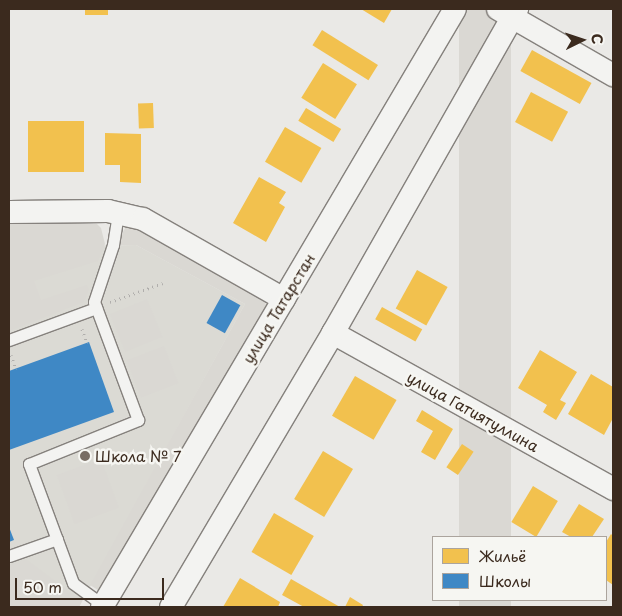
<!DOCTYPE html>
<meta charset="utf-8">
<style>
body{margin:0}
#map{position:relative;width:622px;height:616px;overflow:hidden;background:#eae9e6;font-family:"Playpen Sans",sans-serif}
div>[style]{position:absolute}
.built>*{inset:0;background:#dbdad4}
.green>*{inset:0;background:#dad8d3;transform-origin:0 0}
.homes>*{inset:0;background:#f2c14e;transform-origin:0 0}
.schools>*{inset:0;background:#3f88c5;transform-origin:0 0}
.path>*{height:3px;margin-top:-1.5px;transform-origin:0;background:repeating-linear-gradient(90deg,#b0aeac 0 1px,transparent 0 5px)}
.roads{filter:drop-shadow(1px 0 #85817d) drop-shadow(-1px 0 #85817d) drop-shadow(0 1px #85817d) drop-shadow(0 -1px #85817d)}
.lane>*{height:11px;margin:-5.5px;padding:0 5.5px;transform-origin:5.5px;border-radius:5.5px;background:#f3f3f1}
.street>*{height:22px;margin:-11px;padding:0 11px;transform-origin:11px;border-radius:11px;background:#f3f3f1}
.dots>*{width:14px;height:14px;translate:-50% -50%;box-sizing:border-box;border:2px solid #f6f6f2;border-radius:50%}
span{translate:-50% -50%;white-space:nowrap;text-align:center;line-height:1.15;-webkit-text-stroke:5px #f6f6f2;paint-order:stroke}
.street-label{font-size:15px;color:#3b2a1e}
.poi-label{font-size:15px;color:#3b2a1e}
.left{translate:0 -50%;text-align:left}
.frame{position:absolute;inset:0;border:10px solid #3b2a1e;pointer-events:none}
.legend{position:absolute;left:432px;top:536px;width:175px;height:65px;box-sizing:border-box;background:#f6f6f2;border:1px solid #aba49d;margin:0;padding:6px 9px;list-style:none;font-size:15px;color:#3b2a1e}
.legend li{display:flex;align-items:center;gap:10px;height:25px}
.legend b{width:25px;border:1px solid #aba49d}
.north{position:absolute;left:557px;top:15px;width:50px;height:50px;-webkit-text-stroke:4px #f6f6f2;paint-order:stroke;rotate:86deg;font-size:14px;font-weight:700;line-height:20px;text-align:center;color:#3b2a1e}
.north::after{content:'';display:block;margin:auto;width:18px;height:22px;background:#3b2a1e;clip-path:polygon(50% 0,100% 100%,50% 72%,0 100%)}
.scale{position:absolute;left:15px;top:578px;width:149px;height:22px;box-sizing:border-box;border:2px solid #3b2a1e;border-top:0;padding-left:6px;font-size:15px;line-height:18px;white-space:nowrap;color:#3b2a1e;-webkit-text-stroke:4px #f6f6f2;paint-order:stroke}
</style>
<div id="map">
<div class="built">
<i style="clip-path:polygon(136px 245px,245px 304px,79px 607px,9px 607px,9px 247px)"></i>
</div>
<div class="green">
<i style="left:459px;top:9px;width:52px;height:693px"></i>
<i style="clip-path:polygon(9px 223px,97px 224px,101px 228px,105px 244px,98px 261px,34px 281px,41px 300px,87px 285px,89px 289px,84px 302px,9px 331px)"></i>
<i style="clip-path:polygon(130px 226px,137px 227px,264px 300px,267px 307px,256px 329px,98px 590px,90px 585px,245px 304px,136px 245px,121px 245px,121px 236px,125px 228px)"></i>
<i style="left:147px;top:299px;width:41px;height:40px;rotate:68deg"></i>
<i style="left:164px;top:346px;width:40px;height:40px;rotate:69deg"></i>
<i style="left:101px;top:459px;width:52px;height:47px;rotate:70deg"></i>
<i style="clip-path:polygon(26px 559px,82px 601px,79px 607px,9px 607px,9px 565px)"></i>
</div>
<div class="homes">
<i style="left:85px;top:9px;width:23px;height:6px"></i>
<i style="clip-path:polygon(361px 9px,392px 9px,384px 23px)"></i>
<i style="left:322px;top:30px;width:66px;height:18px;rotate:32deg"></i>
<i style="left:532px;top:50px;width:68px;height:24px;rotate:29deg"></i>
<i style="left:323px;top:63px;width:40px;height:41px;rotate:32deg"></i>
<i style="left:531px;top:92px;width:42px;height:34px;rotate:28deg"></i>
<i style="left:153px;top:103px;width:25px;height:15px;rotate:88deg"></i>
<i style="left:306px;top:108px;width:41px;height:15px;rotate:31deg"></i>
<i style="left:28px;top:121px;width:56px;height:51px"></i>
<i style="left:285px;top:127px;width:42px;height:40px;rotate:30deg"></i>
<i style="clip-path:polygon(105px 133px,141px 134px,141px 183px,120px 182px,120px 165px,105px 165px)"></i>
<i style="clip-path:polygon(259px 177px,286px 192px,279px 203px,285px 207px,266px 242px,233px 223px)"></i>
<i style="left:417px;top:270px;width:35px;height:44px;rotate:29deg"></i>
<i style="left:382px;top:307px;width:46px;height:14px;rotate:29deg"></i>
<i style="clip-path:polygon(540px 350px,577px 372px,560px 400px,566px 403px,556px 420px,543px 412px,547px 405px,518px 388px)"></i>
<i style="clip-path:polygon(591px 374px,613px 387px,613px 418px,604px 435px,568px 414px)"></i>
<i style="left:355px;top:376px;width:48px;height:46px;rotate:30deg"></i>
<i style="clip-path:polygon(422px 410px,453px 429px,435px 460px,421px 452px,433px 431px,416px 421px)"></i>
<i style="left:462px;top:444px;width:14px;height:28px;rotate:34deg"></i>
<i style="left:323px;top:451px;width:35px;height:56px;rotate:31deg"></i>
<i style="left:533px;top:486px;width:29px;height:42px;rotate:31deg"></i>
<i style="clip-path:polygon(579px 504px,604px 519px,592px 537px,571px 537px,562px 532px)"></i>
<i style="left:274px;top:513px;width:46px;height:45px;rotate:30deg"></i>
<i style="clip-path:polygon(611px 534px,613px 536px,613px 585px,606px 580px,606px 542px)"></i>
<i style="clip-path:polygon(240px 578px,280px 602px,278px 607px,223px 607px)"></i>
<i style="clip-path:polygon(291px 579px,340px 607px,304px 607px,282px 595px)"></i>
<i style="clip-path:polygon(350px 597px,363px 605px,362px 607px,345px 607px)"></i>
</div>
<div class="schools">
<i style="left:222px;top:295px;width:21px;height:32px;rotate:29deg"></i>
<i style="clip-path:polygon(89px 342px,114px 412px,9px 450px,9px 371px)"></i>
<i style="clip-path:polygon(9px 527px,14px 540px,9px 542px)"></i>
</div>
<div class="path">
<i style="left:110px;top:302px;width:56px;rotate:-19.7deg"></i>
<i style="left:82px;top:329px;width:15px;rotate:70deg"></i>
<i style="left:11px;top:355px;width:15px;rotate:70deg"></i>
<i style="left:95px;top:454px;width:7px;rotate:63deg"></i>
</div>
<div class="roads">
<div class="lane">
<i style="left:9px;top:340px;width:93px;rotate:-20.2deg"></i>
<i style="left:9px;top:556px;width:51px;rotate:-19.5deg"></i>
<i style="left:103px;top:605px;width:37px;rotate:-144deg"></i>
<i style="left:73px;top:583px;width:127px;rotate:-110.3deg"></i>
<i style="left:29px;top:464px;width:118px;rotate:-22deg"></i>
<i style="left:138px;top:420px;width:126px;rotate:-110.4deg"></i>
<i style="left:94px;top:302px;width:60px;rotate:-71.6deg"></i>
<i style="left:113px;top:245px;width:31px;rotate:-81deg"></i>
</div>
<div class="street">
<i style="left:498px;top:9px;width:133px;rotate:29.9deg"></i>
<i style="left:9px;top:212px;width:99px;rotate:-0.6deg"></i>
<i style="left:108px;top:211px;width:36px;rotate:13deg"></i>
<i style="left:143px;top:219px;width:162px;rotate:29.6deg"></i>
<i style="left:333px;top:333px;width:321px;rotate:29.1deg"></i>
<i style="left:102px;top:607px;width:694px;rotate:-59.45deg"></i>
<i style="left:171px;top:607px;width:318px;rotate:-59.4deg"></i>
<i style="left:333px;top:333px;width:373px;rotate:-60.4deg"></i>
</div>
</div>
<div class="dots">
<i style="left:85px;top:456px;background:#786d64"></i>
</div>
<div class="street-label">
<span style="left:278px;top:308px;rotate:-59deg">улица Татарстан</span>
<span style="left:473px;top:411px;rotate:29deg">улица Гатиятуллина</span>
</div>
<div class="poi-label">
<span class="left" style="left:95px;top:456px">Школа № 7</span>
</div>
<div class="frame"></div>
<ul class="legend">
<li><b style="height:14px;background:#f2c14e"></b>Жильё</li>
<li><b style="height:14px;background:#3f88c5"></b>Школы</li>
</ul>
<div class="north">С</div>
<div class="scale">50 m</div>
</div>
